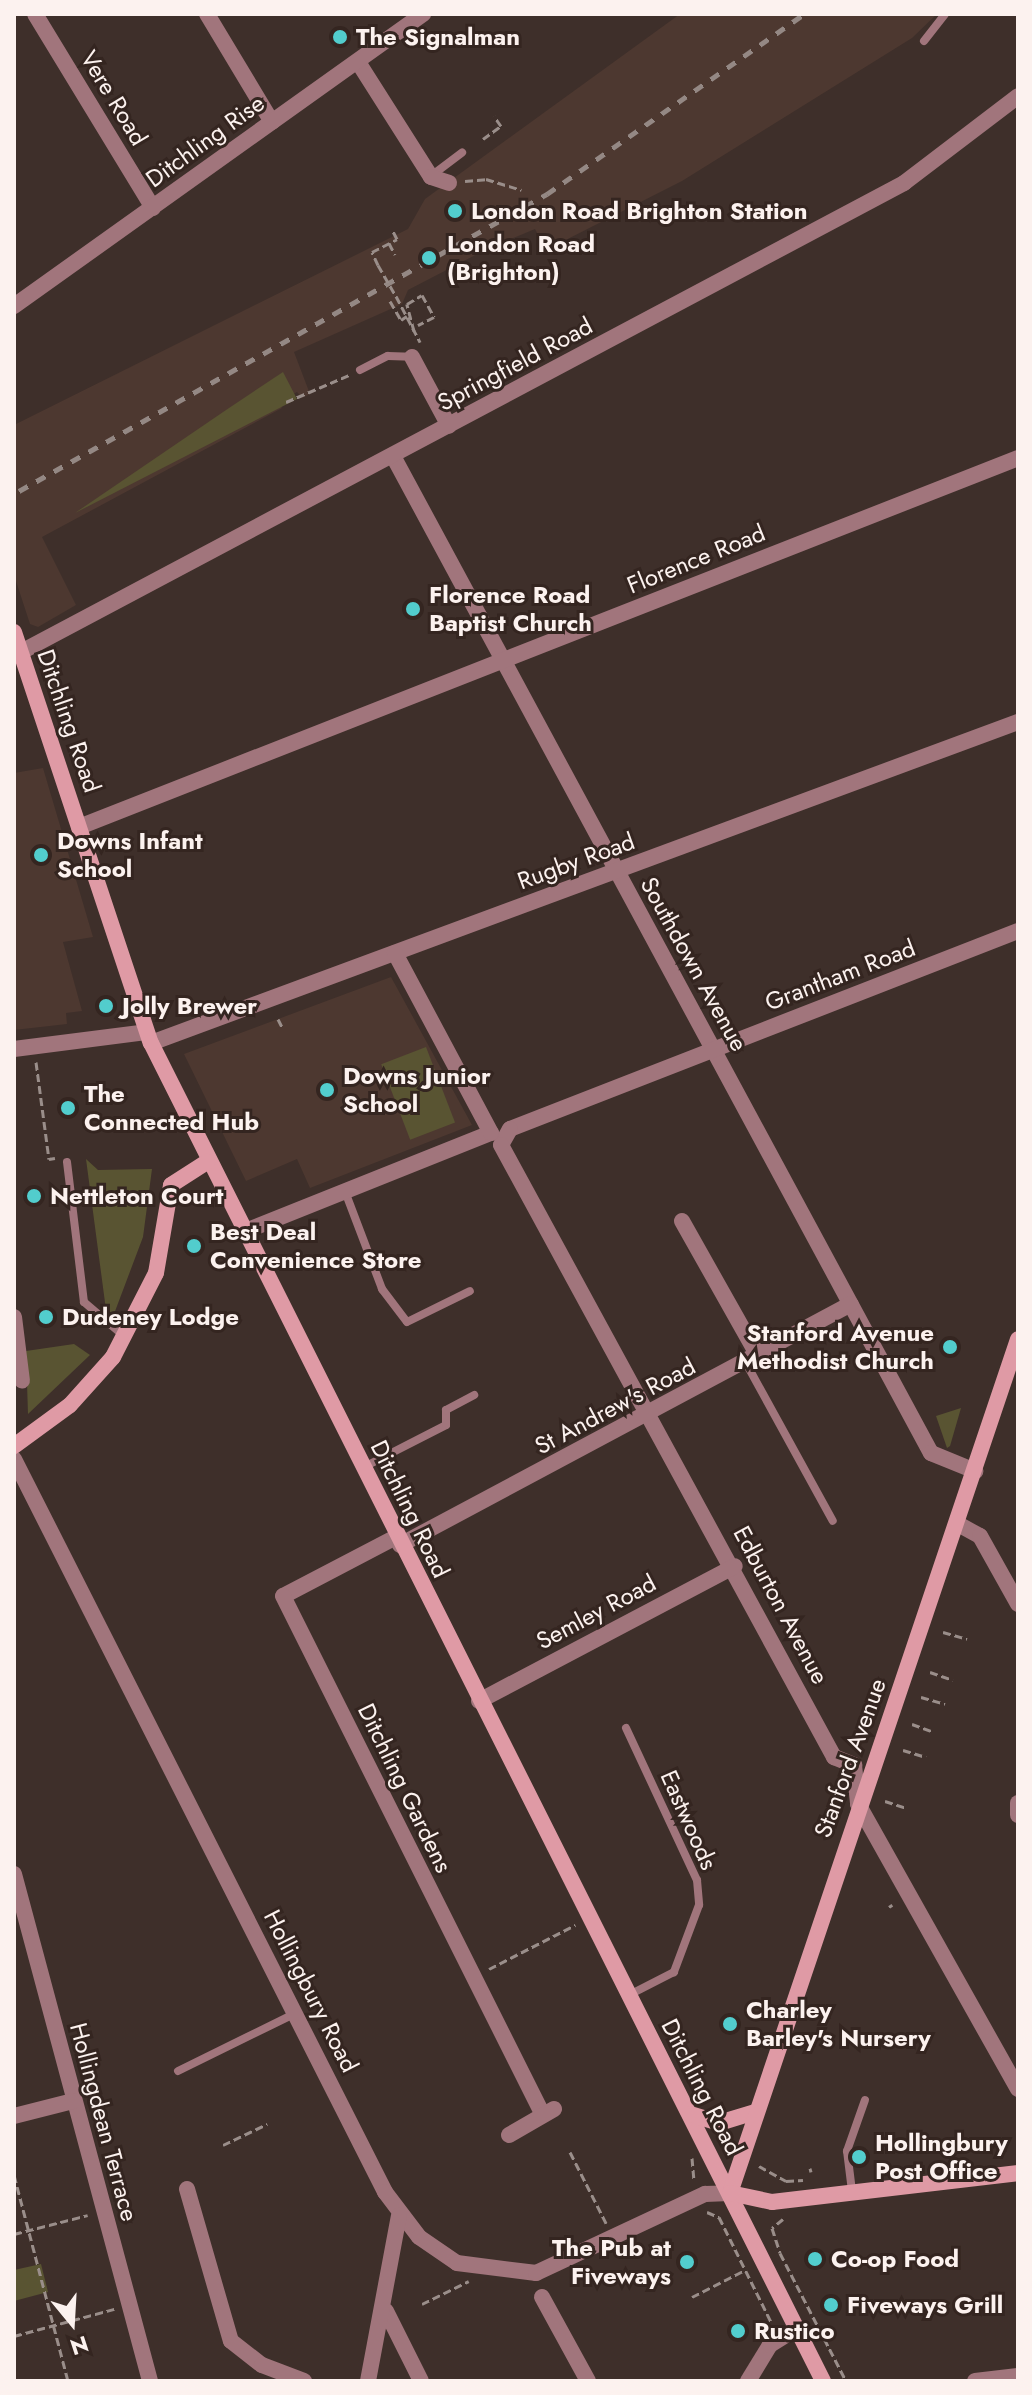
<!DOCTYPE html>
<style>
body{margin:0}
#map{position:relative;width:1032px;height:2395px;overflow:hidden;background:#3e2f2a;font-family:Jost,sans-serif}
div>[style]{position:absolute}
.built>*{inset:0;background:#4d3830}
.green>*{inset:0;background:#595432;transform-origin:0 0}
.path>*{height:3px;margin-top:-1.5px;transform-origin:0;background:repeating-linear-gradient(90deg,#9a8e8a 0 8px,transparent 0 12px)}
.lane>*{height:8px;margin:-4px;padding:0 4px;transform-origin:4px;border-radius:4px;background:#a1757c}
.street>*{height:16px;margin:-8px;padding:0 8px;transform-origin:8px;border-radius:8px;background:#a1757c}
.secondary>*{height:16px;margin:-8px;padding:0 8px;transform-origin:8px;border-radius:8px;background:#df9aa5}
.rail>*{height:5px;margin-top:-2.5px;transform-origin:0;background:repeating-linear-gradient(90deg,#948884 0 10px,transparent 0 20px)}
.path-bridge>*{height:3px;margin-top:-1.5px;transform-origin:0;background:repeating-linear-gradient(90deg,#9a8e8a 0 8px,transparent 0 12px)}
.dots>*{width:22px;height:22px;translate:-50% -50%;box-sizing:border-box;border:4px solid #342520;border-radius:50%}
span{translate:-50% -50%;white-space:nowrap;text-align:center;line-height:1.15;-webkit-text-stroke:6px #342520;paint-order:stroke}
.poi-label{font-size:24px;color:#fcf2ef;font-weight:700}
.left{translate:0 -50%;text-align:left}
.right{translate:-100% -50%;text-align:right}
.street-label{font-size:24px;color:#fcf2ef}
.frame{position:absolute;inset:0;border:16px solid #fcf2ef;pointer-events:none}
.north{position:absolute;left:32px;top:2283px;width:80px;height:80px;-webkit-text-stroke:6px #342520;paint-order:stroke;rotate:162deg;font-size:22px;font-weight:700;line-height:32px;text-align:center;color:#fcf2ef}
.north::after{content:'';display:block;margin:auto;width:28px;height:36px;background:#fcf2ef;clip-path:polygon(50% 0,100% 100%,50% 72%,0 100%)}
</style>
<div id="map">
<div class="built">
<i style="clip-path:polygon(680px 14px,937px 14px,912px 38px,682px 181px,546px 250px,535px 229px,487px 249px,408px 290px,402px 304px,294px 352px,310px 394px,302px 398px,297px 392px,279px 402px,282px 408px,42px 537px,76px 605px,38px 627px,30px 624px,14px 575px,14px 425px,408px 229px,425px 199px)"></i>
<i style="clip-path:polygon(43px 768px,93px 937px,63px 942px,82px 1011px,66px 1013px,67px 1024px,14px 1030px,14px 773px)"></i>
<i style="clip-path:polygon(391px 977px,472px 1125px,310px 1188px,297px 1159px,246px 1181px,184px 1054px)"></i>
</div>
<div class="green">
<i style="clip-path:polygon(283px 372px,297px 399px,75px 513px,229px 408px)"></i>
<i style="left:426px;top:1047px;width:81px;height:48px;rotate:69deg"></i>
<i style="clip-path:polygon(86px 1159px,98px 1170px,152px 1169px,143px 1237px,114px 1314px,106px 1310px)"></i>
<i style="clip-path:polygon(74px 1344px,90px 1355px,28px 1414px,26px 1351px)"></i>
<i style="clip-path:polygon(961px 1408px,950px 1446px,947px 1448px,936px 1416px)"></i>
<i style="clip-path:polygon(41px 2264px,48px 2292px,14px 2301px,14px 2270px)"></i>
</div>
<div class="path">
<i style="left:483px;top:139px;width:22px;rotate:-36deg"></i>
<i style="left:501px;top:126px;width:12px;rotate:-125deg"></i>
<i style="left:465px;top:181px;width:21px;rotate:-5deg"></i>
<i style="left:486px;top:179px;width:37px;rotate:17deg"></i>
<i style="left:389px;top:243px;width:13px;rotate:63deg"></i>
<i style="left:378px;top:265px;width:14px;rotate:-115deg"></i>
<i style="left:372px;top:252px;width:28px;rotate:-27deg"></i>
<i style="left:397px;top:239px;width:9px;rotate:-117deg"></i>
<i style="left:396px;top:296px;width:52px;rotate:62.4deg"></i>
<i style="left:390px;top:301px;width:22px;rotate:60deg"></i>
<i style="left:401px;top:320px;width:7px;rotate:-34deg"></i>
<i style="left:414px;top:331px;width:28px;rotate:-105deg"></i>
<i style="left:407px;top:304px;width:17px;rotate:-31deg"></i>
<i style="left:422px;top:295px;width:25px;rotate:61deg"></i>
<i style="left:434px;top:317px;width:18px;rotate:153deg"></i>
<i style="left:286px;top:402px;width:69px;rotate:-23.2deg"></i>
<i style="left:278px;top:1019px;width:9px;rotate:63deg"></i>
<i style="left:36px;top:1062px;width:98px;rotate:82.4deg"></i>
<i style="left:49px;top:1159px;width:6px;rotate:-9deg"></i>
<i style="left:943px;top:1632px;width:25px;rotate:16deg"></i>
<i style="left:930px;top:1672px;width:24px;rotate:19deg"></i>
<i style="left:921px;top:1697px;width:25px;rotate:16deg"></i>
<i style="left:912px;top:1724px;width:23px;rotate:20deg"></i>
<i style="left:903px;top:1750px;width:24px;rotate:17deg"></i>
<i style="left:885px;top:1801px;width:23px;rotate:18deg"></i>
<i style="left:889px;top:1907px;width:4px;rotate:-34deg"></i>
<i style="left:489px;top:1969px;width:97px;rotate:-27.1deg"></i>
<i style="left:223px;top:2145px;width:49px;rotate:-25.5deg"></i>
<i style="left:570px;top:2152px;width:80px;rotate:63.1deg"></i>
<i style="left:692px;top:2158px;width:21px;rotate:85deg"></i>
<i style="left:759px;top:2166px;width:31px;rotate:29deg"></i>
<i style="left:786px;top:2181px;width:17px;rotate:-3deg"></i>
<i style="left:810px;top:2168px;width:4px;rotate:76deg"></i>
<i style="left:14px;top:2175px;width:213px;rotate:75.3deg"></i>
<i style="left:707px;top:2212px;width:13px;rotate:23deg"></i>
<i style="left:719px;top:2217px;width:119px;rotate:63.6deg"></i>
<i style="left:783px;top:2219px;width:14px;rotate:141deg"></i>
<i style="left:772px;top:2228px;width:26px;rotate:72deg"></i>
<i style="left:780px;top:2253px;width:144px;rotate:62.7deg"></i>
<i style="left:14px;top:2234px;width:76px;rotate:-14.4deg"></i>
<i style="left:692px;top:2297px;width:59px;rotate:-27deg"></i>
<i style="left:422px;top:2304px;width:52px;rotate:-26.1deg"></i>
<i style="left:14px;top:2336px;width:104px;rotate:-15.1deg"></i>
</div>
<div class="lane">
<i style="left:924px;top:41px;width:34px;rotate:-52deg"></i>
<i style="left:431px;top:176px;width:39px;rotate:-37deg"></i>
<i style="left:360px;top:370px;width:31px;rotate:-27deg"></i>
<i style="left:388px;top:356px;width:23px;rotate:2deg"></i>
<i style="left:67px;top:1162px;width:141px;rotate:83.1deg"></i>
<i style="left:84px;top:1302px;width:54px;rotate:40.5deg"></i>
<i style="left:346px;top:1194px;width:102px;rotate:69.2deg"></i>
<i style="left:382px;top:1289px;width:41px;rotate:52.9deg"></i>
<i style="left:407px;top:1322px;width:70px;rotate:-26.2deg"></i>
<i style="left:746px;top:1363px;width:180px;rotate:61.2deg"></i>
<i style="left:364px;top:1467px;width:92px;rotate:-27.1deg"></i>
<i style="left:446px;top:1425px;width:15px;rotate:-90deg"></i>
<i style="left:446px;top:1410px;width:32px;rotate:-28deg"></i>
<i style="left:626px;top:1728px;width:168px;rotate:65deg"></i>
<i style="left:697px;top:1880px;width:25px;rotate:85deg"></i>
<i style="left:699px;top:1905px;width:72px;rotate:110.5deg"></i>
<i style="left:674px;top:1972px;width:51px;rotate:152.9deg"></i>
<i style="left:178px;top:2071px;width:129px;rotate:-26.2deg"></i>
<i style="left:852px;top:2191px;width:40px;rotate:-97.1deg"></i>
<i style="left:847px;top:2151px;width:54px;rotate:-70.6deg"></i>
</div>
<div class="street">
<i style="left:35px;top:14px;width:227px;rotate:58.7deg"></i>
<i style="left:207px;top:14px;width:126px;rotate:59deg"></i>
<i style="left:358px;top:62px;width:136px;rotate:57.6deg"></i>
<i style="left:431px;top:177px;width:19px;rotate:18deg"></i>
<i style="left:14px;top:306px;width:503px;rotate:-35.52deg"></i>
<i style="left:412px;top:357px;width:78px;rotate:61.8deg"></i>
<i style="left:393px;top:456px;width:1133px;rotate:61.65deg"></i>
<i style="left:931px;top:1453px;width:48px;rotate:22.2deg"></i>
<i style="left:21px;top:652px;width:1000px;rotate:-27.97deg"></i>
<i style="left:904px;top:183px;width:143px;rotate:-37.3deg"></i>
<i style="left:79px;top:827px;width:1009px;rotate:-21.45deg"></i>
<i style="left:1018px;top:931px;width:545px;rotate:158.71deg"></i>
<i style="left:510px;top:1129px;width:18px;rotate:119deg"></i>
<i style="left:501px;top:1145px;width:697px;rotate:61.45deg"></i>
<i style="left:834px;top:1757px;width:22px;rotate:22deg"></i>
<i style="left:854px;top:1765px;width:39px;rotate:84deg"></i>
<i style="left:858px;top:1804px;width:327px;rotate:60.7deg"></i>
<i style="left:151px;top:1043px;width:925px;rotate:-20.32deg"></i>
<i style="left:14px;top:1049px;width:133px;rotate:-7.3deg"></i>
<i style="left:682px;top:1221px;width:155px;rotate:60.6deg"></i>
<i style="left:243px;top:1232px;width:267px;rotate:-21.8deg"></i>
<i style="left:491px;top:1133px;width:204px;rotate:-118.1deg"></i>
<i style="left:14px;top:1317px;width:64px;rotate:82.9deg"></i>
<i style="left:14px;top:1459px;width:822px;rotate:63.15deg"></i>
<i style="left:385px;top:2192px;width:56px;rotate:52.9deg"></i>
<i style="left:419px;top:2237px;width:46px;rotate:34.4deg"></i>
<i style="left:457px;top:2263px;width:80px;rotate:7.2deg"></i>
<i style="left:536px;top:2273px;width:187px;rotate:-25.1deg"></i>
<i style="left:705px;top:2194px;width:25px;rotate:-2deg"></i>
<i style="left:958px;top:1524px;width:25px;rotate:29deg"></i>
<i style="left:980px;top:1536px;width:78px;rotate:60.8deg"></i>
<i style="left:396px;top:1537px;width:127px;rotate:152.4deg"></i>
<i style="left:283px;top:1596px;width:580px;rotate:63.39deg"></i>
<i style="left:400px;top:1545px;width:511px;rotate:-28.12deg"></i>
<i style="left:479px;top:1701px;width:289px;rotate:-27.8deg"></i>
<i style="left:1018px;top:1803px;width:12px;rotate:90deg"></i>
<i style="left:14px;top:1874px;width:525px;rotate:74.98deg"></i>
<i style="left:14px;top:2116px;width:61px;rotate:-14.3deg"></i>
<i style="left:509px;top:2135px;width:52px;rotate:-30deg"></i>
<i style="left:187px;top:2189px;width:158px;rotate:73.9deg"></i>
<i style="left:231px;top:2341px;width:39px;rotate:38deg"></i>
<i style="left:262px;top:2365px;width:45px;rotate:20.9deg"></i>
<i style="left:542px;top:2297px;width:96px;rotate:61.3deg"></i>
<i style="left:386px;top:2311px;width:78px;rotate:63.4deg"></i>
<i style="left:368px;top:2381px;width:168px;rotate:-79.4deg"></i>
<i style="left:748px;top:2381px;width:42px;rotate:-58.6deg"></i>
<i style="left:770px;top:2345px;width:32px;rotate:-32deg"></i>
<i style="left:975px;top:2381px;width:43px;rotate:-6.6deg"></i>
</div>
<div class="secondary">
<i style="left:14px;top:632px;width:433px;rotate:71.6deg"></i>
<i style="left:151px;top:1043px;width:1497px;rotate:63.33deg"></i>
<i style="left:14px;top:1446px;width:69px;rotate:-36.2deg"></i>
<i style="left:70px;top:1405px;width:64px;rotate:-48.1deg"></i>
<i style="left:113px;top:1357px;width:94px;rotate:-62.9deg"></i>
<i style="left:156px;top:1273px;width:89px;rotate:-80.3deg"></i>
<i style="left:171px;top:1185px;width:43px;rotate:-32.6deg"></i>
<i style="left:690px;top:2114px;width:30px;rotate:17deg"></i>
<i style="left:719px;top:2123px;width:39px;rotate:-17deg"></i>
<i style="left:730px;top:2193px;width:901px;rotate:-71.36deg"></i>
<i style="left:730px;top:2193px;width:43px;rotate:12.1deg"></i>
<i style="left:772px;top:2202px;width:248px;rotate:-6.7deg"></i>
</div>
<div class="rail">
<i style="left:19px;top:491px;width:606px;rotate:-29.36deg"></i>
<i style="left:547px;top:194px;width:314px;rotate:-35deg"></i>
</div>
<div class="path-bridge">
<i style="left:378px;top:265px;width:36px;rotate:60deg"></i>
</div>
<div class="dots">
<i style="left:340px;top:37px;background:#52cdcd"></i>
<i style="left:455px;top:211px;background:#52cdcd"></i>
<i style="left:429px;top:258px;background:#52cdcd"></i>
<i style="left:413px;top:609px;background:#52cdcd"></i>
<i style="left:41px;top:855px;background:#52cdcd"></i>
<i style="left:106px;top:1006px;background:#52cdcd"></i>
<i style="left:327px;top:1090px;background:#52cdcd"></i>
<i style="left:68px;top:1108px;background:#52cdcd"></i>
<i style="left:34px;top:1196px;background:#52cdcd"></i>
<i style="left:194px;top:1246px;background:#52cdcd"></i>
<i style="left:46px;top:1317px;background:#52cdcd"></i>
<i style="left:950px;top:1347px;background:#52cdcd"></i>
<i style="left:730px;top:2024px;background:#52cdcd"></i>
<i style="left:859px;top:2157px;background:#52cdcd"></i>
<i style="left:815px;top:2259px;background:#52cdcd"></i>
<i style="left:687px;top:2262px;background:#52cdcd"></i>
<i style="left:831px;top:2305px;background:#52cdcd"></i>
<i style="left:738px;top:2331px;background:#52cdcd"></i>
</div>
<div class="poi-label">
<span class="left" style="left:356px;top:37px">The Signalman</span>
<span class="left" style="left:471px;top:211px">London Road Brighton Station</span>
<span class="left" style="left:447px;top:258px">London Road<br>(Brighton)</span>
<span class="left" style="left:429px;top:609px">Florence Road<br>Baptist Church</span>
<span class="left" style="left:57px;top:855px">Downs Infant<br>School</span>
<span class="left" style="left:122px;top:1006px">Jolly Brewer</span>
<span class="left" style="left:343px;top:1090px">Downs Junior<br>School</span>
<span class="left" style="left:84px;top:1108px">The<br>Connected Hub</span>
<span class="left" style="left:50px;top:1196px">Nettleton Court</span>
<span class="left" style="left:210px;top:1246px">Best Deal<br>Convenience Store</span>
<span class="left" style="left:62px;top:1317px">Dudeney Lodge</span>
<span class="right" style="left:934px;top:1347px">Stanford Avenue<br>Methodist Church</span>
<span class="left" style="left:746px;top:2024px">Charley<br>Barley's Nursery</span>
<span class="left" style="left:875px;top:2157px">Hollingbury<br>Post Office</span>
<span class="right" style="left:671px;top:2262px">The Pub at<br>Fiveways</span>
<span class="left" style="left:831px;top:2259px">Co-op Food</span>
<span class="left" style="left:847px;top:2305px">Fiveways Grill</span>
<span class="left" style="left:754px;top:2331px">Rustico</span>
</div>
<div class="street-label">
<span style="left:114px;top:98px;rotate:59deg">Vere Road</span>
<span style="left:205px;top:141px;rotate:-36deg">Ditchling Rise</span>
<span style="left:515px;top:364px;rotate:-28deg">Springfield Road</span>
<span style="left:696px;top:559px;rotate:-22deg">Florence Road</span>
<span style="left:69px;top:721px;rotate:71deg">Ditchling Road</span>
<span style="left:576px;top:861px;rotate:-20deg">Rugby Road</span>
<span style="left:694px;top:964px;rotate:61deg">Southdown Avenue</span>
<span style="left:840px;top:975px;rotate:-21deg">Grantham Road</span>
<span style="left:615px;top:1406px;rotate:-28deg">St Andrew's Road</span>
<span style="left:410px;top:1509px;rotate:64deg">Ditchling Road</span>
<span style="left:781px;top:1605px;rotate:62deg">Edburton Avenue</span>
<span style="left:596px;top:1612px;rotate:-28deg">Semley Road</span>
<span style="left:850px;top:1758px;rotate:-70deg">Stanford Avenue</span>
<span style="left:405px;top:1788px;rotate:64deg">Ditchling Gardens</span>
<span style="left:689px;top:1820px;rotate:66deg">Eastwoods</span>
<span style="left:311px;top:1991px;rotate:63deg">Hollingbury Road</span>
<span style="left:702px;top:2087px;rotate:63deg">Ditchling Road</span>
<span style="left:104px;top:2122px;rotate:75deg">Hollingdean Terrace</span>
</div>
<div class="frame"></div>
<div class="north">N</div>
</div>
